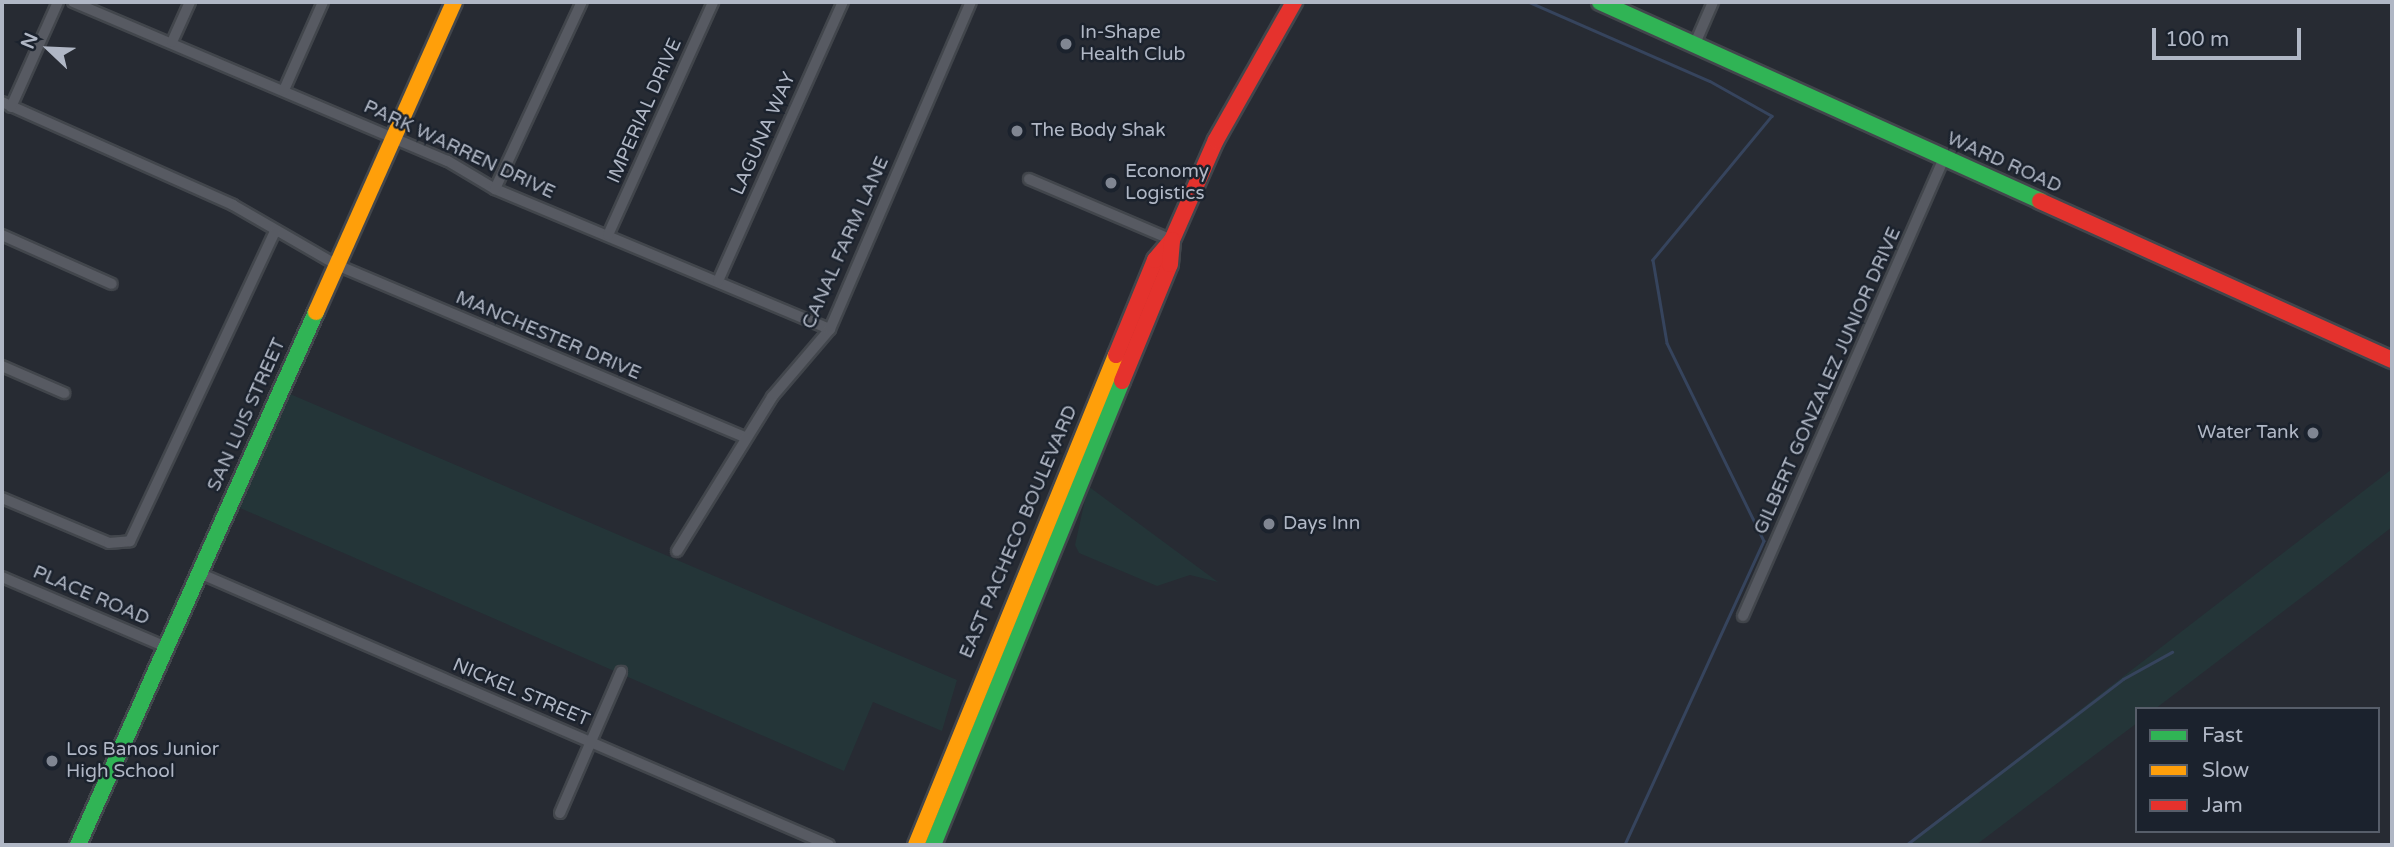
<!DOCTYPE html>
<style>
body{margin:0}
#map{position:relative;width:2394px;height:847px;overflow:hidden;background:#272b33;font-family:"Varela Round",sans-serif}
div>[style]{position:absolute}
.green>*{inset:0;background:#243538}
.stream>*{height:2.5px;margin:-1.25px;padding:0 1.25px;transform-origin:1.25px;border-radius:1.25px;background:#36445d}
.roads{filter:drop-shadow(2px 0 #42464c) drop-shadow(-2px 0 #42464c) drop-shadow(0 2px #42464c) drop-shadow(0 -2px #42464c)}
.street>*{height:10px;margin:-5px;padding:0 5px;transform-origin:5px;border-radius:5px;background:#575a62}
.fast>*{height:16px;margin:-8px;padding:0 8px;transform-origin:8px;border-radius:8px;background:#30b455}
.slow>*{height:16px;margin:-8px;padding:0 8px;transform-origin:8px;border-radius:8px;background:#ff9f0a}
.jam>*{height:16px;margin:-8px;padding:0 8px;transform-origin:8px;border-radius:8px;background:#e5322d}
.dots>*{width:19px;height:19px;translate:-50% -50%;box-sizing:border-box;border:4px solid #1b222d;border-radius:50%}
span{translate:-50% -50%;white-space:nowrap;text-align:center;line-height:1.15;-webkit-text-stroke:5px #1b222d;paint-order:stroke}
.poi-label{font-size:19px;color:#b0b7c5}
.left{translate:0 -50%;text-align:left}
.right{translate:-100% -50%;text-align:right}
.street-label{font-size:19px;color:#b0b7c5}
.frame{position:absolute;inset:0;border:4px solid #b0b7c5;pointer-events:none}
.legend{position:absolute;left:2135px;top:707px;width:245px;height:126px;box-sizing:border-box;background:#1b222d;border:2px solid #575e6a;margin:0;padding:9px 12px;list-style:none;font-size:21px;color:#b0b7c5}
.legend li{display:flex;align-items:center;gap:14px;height:35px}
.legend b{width:35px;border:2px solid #575e6a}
.north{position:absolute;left:14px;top:14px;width:70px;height:70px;-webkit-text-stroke:5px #1b222d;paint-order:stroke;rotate:293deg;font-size:19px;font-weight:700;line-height:28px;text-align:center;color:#b0b7c5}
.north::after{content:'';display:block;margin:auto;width:24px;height:32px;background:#b0b7c5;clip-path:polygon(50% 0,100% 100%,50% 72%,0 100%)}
.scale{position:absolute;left:2152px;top:28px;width:149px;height:32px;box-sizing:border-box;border:4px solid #b0b7c5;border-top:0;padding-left:9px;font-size:21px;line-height:24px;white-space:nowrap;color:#b0b7c5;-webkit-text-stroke:5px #1b222d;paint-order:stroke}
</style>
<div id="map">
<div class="green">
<i style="clip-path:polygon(290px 394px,957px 680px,942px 731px,873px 702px,844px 771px,240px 508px)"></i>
<i style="clip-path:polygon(2392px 469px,2392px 527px,2314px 588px,2155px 709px,2137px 709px,2137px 723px,1976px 845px,1905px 845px)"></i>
<i style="clip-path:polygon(1088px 486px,1218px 582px,1190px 575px,1157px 586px,1079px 553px,1075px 545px)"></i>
</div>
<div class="stream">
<i style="left:1529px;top:2px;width:197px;rotate:23.6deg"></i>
<i style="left:1710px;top:81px;width:71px;rotate:29.4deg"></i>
<i style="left:1772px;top:116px;width:187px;rotate:129.6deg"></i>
<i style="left:1653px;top:260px;width:84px;rotate:80.4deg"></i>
<i style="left:1667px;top:343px;width:220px;rotate:63.9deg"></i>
<i style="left:1764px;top:541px;width:334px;rotate:114.6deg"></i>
<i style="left:1906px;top:845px;width:273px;rotate:-37.4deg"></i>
<i style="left:2123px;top:679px;width:56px;rotate:-28.9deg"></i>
</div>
<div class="roads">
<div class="street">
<i style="left:73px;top:2px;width:407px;rotate:23deg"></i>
<i style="left:448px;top:161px;width:55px;rotate:30.8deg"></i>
<i style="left:495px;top:189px;width:363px;rotate:22.7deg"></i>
<i style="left:172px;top:42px;width:44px;rotate:-65.8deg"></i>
<i style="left:1694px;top:46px;width:48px;rotate:-66.6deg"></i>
<i style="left:284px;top:90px;width:96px;rotate:-66.1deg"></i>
<i style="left:2px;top:102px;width:253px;rotate:24deg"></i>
<i style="left:233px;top:205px;width:120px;rotate:30deg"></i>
<i style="left:337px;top:265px;width:444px;rotate:22.9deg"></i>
<i style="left:11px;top:107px;width:115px;rotate:-65.9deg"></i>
<i style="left:1029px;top:179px;width:155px;rotate:23.1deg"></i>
<i style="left:495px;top:189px;width:206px;rotate:-65.1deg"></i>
<i style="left:2px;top:235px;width:120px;rotate:24deg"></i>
<i style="left:608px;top:235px;width:256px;rotate:-65.7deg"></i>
<i style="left:718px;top:281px;width:306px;rotate:-65.9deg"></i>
<i style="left:2px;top:366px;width:68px;rotate:23.5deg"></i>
<i style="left:2px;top:498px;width:116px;rotate:22.8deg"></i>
<i style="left:109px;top:543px;width:21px;rotate:-5deg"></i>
<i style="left:130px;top:541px;width:341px;rotate:-64.9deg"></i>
<i style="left:677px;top:551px;width:181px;rotate:-58.3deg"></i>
<i style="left:772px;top:397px;width:89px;rotate:-49.5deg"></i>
<i style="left:830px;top:329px;width:356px;rotate:-66.7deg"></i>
<i style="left:199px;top:573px;width:686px;rotate:23.35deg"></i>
<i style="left:2px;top:577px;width:178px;rotate:23.1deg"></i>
<i style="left:1743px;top:616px;width:499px;rotate:-66.3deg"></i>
<i style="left:560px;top:813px;width:154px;rotate:-66.6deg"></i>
</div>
<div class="fast">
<i style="left:1600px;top:2px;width:483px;rotate:24.3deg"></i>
<i style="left:78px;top:845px;width:584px;rotate:-65.94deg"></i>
<i style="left:933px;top:845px;width:501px;rotate:-67.84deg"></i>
</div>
<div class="slow">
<i style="left:316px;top:312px;width:339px;rotate:-66deg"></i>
<i style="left:916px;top:845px;width:529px;rotate:-67.8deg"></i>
</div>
<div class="jam">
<i style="left:2040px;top:201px;width:386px;rotate:24.3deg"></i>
<i style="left:1116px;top:355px;width:103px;rotate:-67.7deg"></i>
<i style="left:1155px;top:260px;width:26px;rotate:-50deg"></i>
<i style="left:1172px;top:240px;width:109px;rotate:-66.3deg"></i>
<i style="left:1216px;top:140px;width:159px;rotate:-60.5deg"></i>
<i style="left:1122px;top:381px;width:126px;rotate:-67.7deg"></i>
<i style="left:1170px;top:264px;width:24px;rotate:-85deg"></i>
</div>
</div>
<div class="dots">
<i style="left:1066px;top:44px;background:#808692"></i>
<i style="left:1017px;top:131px;background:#808692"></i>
<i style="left:1111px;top:183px;background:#808692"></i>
<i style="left:2313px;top:433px;background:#808692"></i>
<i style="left:1269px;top:524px;background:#808692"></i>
<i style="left:52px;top:761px;background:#808692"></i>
</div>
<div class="poi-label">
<span class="left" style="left:1080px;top:44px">In-Shape<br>Health Club</span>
<span class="left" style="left:1031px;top:131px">The Body Shak</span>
<span class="left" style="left:1125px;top:183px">Economy<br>Logistics</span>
<span class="right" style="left:2299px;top:433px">Water Tank</span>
<span class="left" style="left:1283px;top:524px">Days Inn</span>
<span class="left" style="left:66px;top:761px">Los Banos Junior<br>High School</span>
</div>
<div class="street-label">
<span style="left:645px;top:111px;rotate:-66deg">IMPERIAL DRIVE</span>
<span style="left:764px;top:134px;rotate:-66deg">LAGUNA WAY</span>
<span style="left:459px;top:150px;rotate:25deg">PARK WARREN DRIVE</span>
<span style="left:2004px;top:163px;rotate:24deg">WARD ROAD</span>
<span style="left:846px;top:243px;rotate:-66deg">CANAL FARM LANE</span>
<span style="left:548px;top:336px;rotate:23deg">MANCHESTER DRIVE</span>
<span style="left:1828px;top:381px;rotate:-66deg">GILBERT GONZALEZ JUNIOR DRIVE</span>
<span style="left:247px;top:415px;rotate:-66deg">SAN LUIS STREET</span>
<span style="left:1019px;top:532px;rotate:-67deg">EAST PACHECO BOULEVARD</span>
<span style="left:91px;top:596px;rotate:23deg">PLACE ROAD</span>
<span style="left:521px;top:693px;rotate:23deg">NICKEL STREET</span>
</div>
<div class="frame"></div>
<ul class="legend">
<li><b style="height:9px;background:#30b455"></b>Fast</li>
<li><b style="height:9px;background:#ff9f0a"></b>Slow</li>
<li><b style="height:9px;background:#e5322d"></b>Jam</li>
</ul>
<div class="north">N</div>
<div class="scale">100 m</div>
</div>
